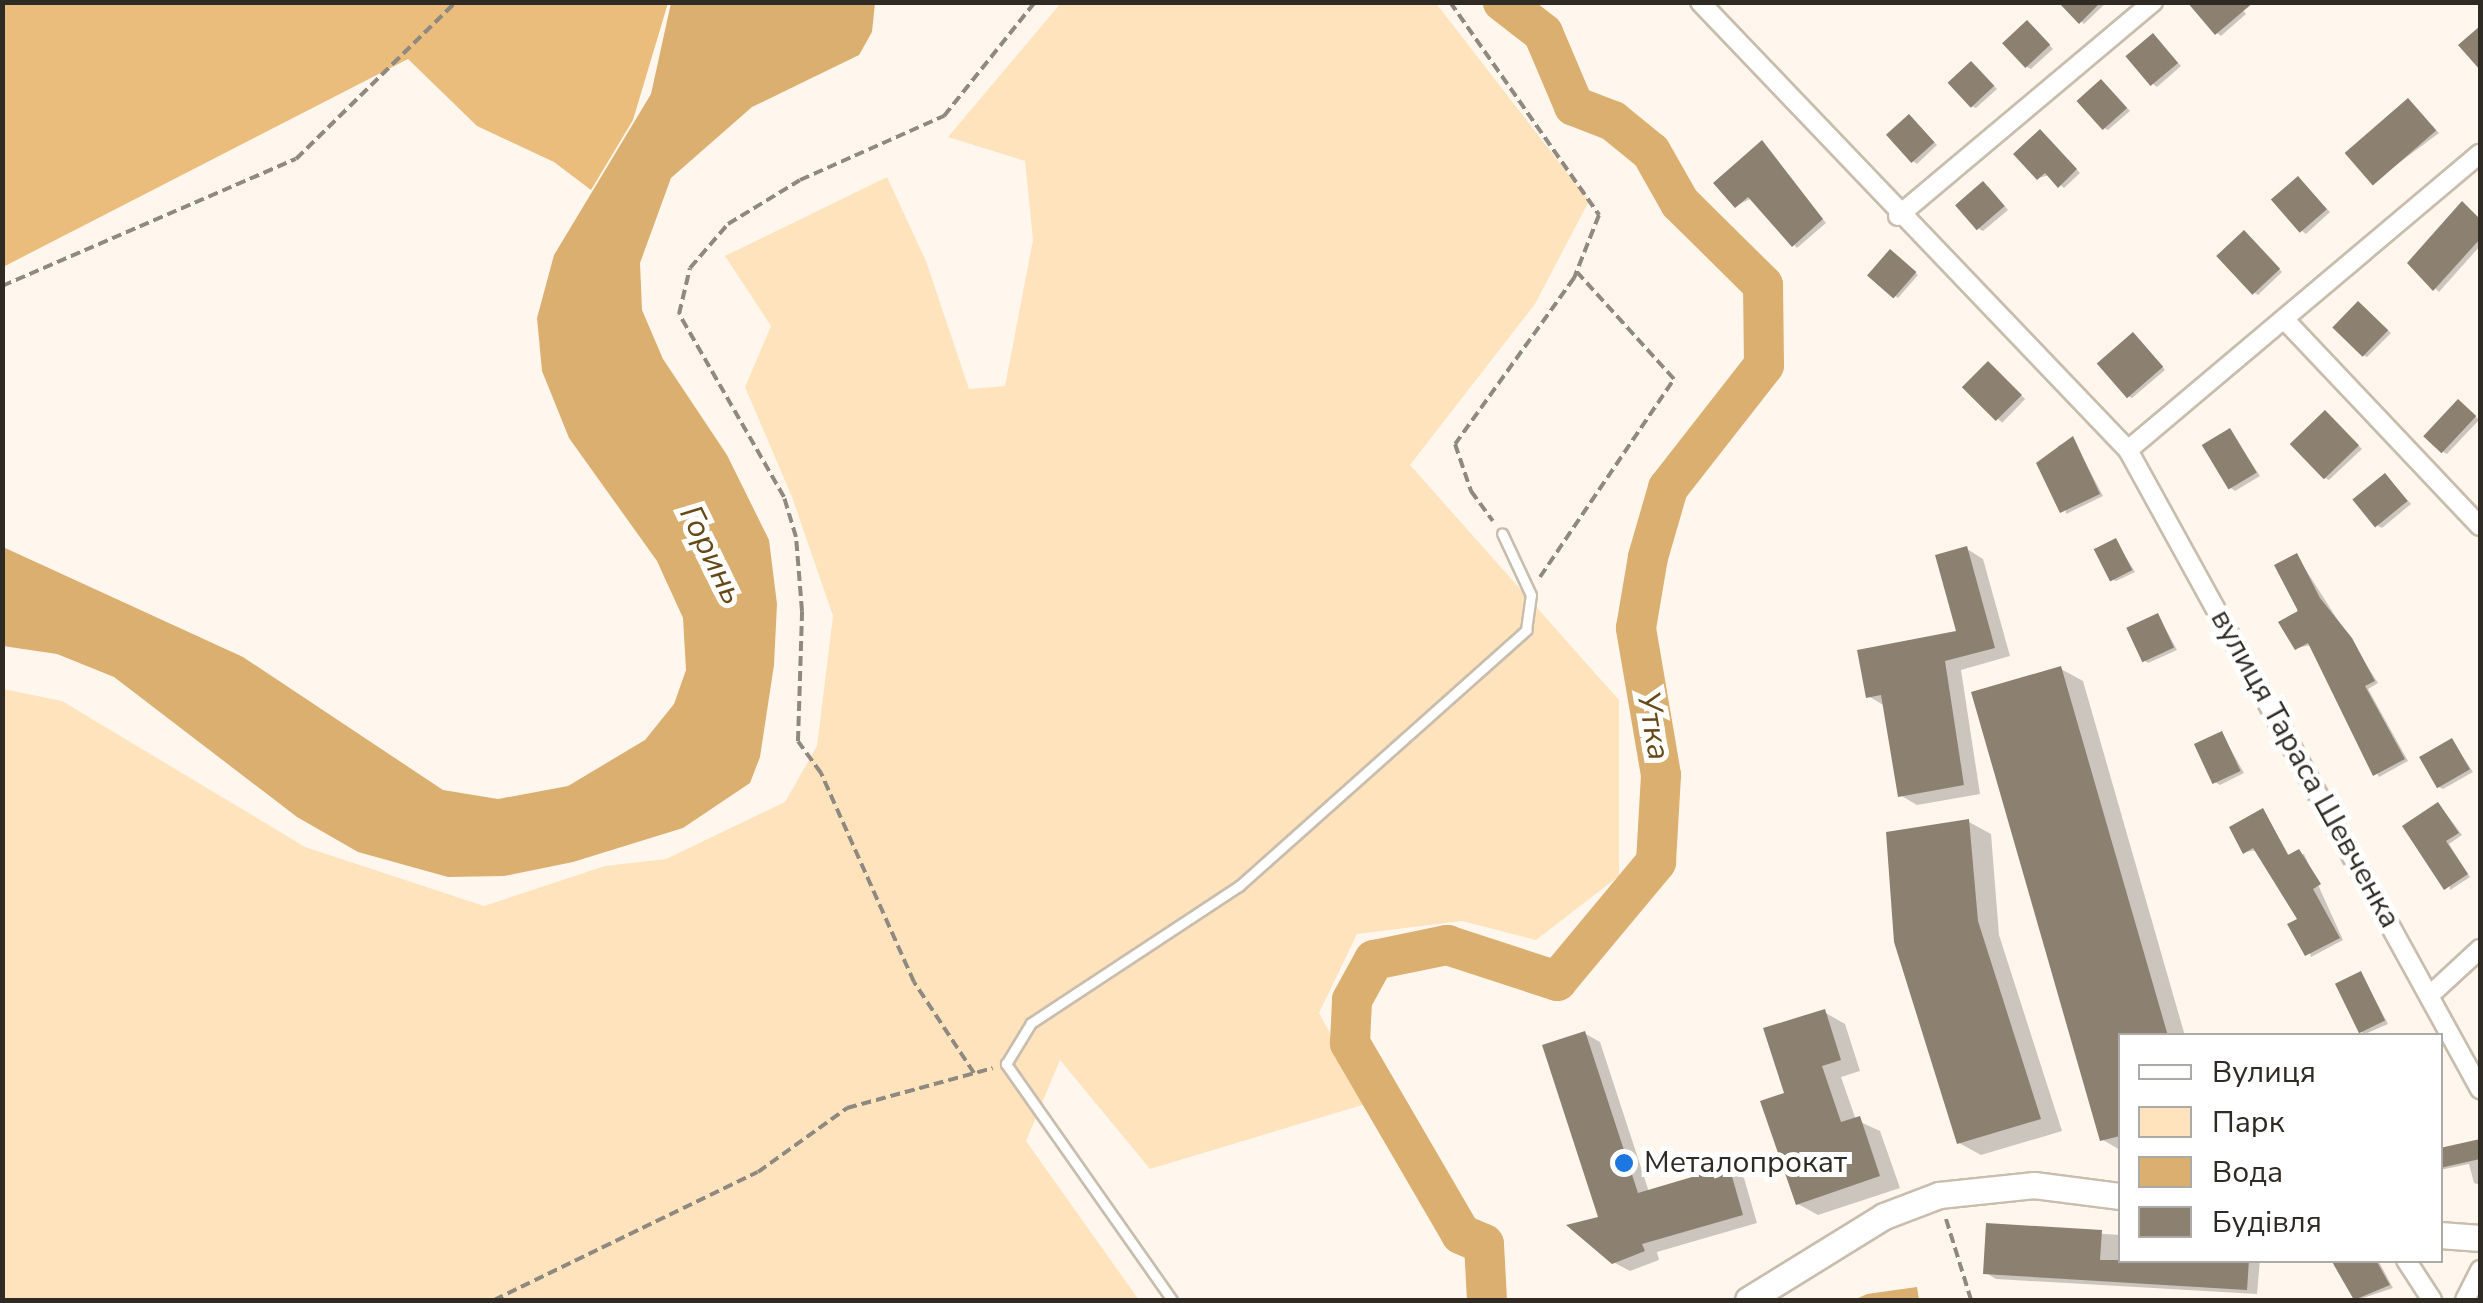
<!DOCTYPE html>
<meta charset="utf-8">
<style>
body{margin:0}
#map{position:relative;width:2483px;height:1303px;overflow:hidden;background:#fff7ed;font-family:"Nunito Sans",sans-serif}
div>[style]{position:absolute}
.green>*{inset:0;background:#fee3bd}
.forest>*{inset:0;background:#eabd7d}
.water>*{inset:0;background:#dbaf6f}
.shadow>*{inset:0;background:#0003;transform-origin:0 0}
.river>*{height:40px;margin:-20px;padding:0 20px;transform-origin:20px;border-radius:20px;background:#dbaf6f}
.building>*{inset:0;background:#8c8071;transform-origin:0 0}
.path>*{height:4px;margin-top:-2px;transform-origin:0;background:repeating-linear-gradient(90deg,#8f8980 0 10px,transparent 0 15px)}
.roads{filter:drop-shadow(2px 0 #c9bdad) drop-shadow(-2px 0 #c9bdad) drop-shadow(0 2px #c9bdad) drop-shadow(0 -2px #c9bdad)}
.lane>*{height:9px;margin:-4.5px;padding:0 4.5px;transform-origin:4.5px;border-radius:4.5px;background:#fff}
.street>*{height:18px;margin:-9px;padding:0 9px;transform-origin:9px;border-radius:9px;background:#fff}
.secondary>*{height:25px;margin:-12.5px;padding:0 12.5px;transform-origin:12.5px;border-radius:12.5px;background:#fff}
.dots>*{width:28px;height:28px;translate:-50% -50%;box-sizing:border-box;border:5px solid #fff;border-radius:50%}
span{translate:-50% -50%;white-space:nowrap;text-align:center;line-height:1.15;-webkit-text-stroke:10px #fff;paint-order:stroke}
.street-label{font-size:30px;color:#2f2b24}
.poi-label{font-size:30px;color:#2f2b24}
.left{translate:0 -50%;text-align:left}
.water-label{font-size:32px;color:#674918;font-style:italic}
.frame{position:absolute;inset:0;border:5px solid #2f2b24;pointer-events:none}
.legend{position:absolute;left:2118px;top:1033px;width:325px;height:230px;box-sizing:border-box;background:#fff;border:2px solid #acaaa7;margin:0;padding:12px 18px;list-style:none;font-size:30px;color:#2f2b24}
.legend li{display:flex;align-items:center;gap:20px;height:50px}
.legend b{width:50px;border:2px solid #acaaa7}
</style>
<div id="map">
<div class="green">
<i style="clip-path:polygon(1435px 2px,1589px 201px,1535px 304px,1410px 465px,1619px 700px,1619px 876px,1536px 940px,1462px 921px,1357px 934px,1319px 1013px,1369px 1103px,1150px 1169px,1060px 1060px,1026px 1141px,1139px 1300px,3px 1300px,3px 689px,62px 701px,305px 847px,484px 906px,605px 866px,666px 859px,785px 802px,817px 746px,833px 616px,792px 497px,745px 387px,771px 326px,725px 256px,887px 177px,926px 261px,969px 389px,1005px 386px,1033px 240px,1025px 161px,948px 137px,1061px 3px)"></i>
</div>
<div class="forest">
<i style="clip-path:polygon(3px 2px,668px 2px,668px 3px,633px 120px,591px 190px,554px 162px,477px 126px,408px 59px,3px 267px)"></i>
</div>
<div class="water">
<i style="clip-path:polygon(671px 3px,875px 3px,872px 32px,859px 55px,752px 107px,671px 178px,640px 263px,642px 310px,663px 359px,727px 455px,769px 540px,777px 604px,774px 665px,760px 757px,750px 783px,683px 828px,573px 862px,504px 876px,448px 877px,358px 852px,297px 817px,114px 677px,57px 654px,3px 646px,3px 547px,243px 657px,443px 790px,498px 799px,568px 786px,645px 740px,674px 704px,686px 670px,683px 618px,657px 561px,569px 438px,542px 371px,537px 318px,554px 255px,651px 94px)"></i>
<i style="clip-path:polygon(1917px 1287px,1919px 1300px,1854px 1300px,1867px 1294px)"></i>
</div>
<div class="shadow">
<i style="clip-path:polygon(2062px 2px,2107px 2px,2084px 24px)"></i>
<i style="clip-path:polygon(2236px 2px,2246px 14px,2221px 36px,2217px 33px)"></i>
<i style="clip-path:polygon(2031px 25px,2053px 49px,2031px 69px,2027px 67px)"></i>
<i style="clip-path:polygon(2154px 36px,2181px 66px,2157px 87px,2153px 84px)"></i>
<i style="clip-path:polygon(1976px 66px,1997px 89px,1976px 108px,1971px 106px)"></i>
<i style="clip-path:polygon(2106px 85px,2130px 111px,2108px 130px,2104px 128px)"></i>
<i style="clip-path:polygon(2413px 104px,2439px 133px,2376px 180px,2371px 178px)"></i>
<i style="clip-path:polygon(1914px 120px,1937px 145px,1917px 164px,1913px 161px)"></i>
<i style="clip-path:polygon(2044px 135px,2080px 173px,2064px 188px,2049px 175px,2039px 178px)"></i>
<i style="clip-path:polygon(1762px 143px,1826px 223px,1797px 248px,1752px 198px,1736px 206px)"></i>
<i style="clip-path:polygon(2302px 182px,2330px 212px,2306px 234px,2302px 231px)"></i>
<i style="clip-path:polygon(1988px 186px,2008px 210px,1983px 231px,1979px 229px)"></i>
<i style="clip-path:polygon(2467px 207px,2480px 220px,2480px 246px,2439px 292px,2410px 263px)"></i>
<i style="clip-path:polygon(2248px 235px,2282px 272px,2258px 295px,2253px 292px)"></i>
<i style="clip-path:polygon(1895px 255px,1918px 275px,1898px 298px,1894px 295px)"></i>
<i style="clip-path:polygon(2363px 306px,2391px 333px,2367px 357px,2363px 355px)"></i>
<i style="clip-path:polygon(2137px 337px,2165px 370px,2132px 398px,2128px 396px)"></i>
<i style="left:1992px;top:367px;width:46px;height:33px;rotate:44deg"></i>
<i style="clip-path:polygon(2462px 404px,2479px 420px,2447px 454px,2443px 452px)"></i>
<i style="clip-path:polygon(2326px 413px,2362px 449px,2329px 480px,2325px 478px)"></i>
<i style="clip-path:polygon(2230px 431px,2260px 476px,2235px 491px,2231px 488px)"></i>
<i style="clip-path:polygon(2073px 439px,2103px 496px,2066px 514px,2058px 446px)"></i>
<i style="clip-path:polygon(2389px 479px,2411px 504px,2382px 528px,2378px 526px)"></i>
<i style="clip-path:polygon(2116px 541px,2135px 572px,2116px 581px,2111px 579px)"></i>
<i style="clip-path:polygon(1967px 549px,1983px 559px,2010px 656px,1961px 670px,1980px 794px,1917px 805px,1900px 795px,1885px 706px,1868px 696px,1959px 633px)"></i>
<i style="clip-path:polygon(2297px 556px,2378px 683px,2368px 689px,2408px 761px,2379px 777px,2311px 645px,2297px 648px)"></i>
<i style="clip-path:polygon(2158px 615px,2177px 650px,2148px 663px,2144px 660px)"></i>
<i style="clip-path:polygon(2061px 669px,2083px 681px,2185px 1036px,2120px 1036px,2120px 1150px,2103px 1140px)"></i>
<i style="clip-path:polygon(2222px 734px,2244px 773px,2220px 785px,2215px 782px)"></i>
<i style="clip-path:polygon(2452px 741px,2473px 772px,2443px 789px,2439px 787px)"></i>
<i style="clip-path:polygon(2439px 804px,2462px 835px,2449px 844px,2470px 877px,2450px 890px)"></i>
<i style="clip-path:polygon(2263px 811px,2290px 857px,2304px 854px,2343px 940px,2311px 957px,2300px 920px,2258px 850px,2245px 852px)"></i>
<i style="clip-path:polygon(1969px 822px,1991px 834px,1999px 935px,2062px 1131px,1981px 1155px,1959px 1143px)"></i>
<i style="clip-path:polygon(2361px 973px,2388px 1024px,2365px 1034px,2361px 1032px)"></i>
<i style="clip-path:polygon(1824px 1012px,1845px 1024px,1860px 1071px,1841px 1077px,1856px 1120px,1880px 1131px,1900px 1188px,1818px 1215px,1798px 1204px,1787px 1095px)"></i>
<i style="clip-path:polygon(1584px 1033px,1600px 1042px,1649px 1192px,1728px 1169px,1744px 1178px,1757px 1223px,1657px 1252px,1659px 1260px,1630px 1271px,1613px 1262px)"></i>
<i style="clip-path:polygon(2480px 1142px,2480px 1185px,2474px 1183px,2469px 1164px,2440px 1170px,2440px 1151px)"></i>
<i style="clip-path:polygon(1988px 1226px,2120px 1235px,2120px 1260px,2260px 1260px,2257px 1294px,1996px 1279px,1986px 1273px)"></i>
<i style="clip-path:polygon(2347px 1260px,2378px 1260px,2393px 1288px,2357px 1300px,2337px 1266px)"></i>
</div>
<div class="river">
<i style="left:1487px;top:1300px;width:56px;rotate:-93.1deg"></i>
<i style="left:1484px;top:1244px;width:25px;rotate:-157deg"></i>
<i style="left:1461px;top:1234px;width:221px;rotate:-120.2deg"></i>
<i style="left:1350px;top:1043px;width:43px;rotate:-87.3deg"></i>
<i style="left:1352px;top:1000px;width:46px;rotate:-61.2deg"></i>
<i style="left:1374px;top:960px;width:75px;rotate:-11.6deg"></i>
<i style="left:1447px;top:945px;width:116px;rotate:18.1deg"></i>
<i style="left:1557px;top:981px;width:155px;rotate:-50.2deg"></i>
<i style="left:1656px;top:862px;width:87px;rotate:-86.7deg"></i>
<i style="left:1661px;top:775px;width:149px;rotate:-99.7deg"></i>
<i style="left:1636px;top:628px;width:72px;rotate:-80.4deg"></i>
<i style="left:1648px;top:557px;width:72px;rotate:-73.8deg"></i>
<i style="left:1668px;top:488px;width:156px;rotate:-52deg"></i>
<i style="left:1764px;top:365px;width:80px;rotate:-90.7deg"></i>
<i style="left:1763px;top:285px;width:117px;rotate:-135.3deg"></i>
<i style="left:1680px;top:203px;width:59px;rotate:-119.6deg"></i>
<i style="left:1651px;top:152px;width:49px;rotate:-140.8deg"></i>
<i style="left:1613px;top:121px;width:42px;rotate:-159deg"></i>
<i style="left:1574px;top:106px;width:79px;rotate:-113deg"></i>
<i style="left:1543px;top:33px;width:51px;rotate:-142.2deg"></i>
</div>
<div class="building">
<i style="clip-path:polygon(2058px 2px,2101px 2px,2079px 24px)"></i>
<i style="clip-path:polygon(2187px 2px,2254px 2px,2215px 35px)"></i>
<i style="left:2027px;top:20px;width:34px;height:34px;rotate:47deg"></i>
<i style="clip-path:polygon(2480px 26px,2480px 70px,2458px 45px)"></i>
<i style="left:2153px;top:33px;width:39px;height:36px;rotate:50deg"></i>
<i style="left:1971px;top:61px;width:34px;height:32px;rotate:47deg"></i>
<i style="left:2101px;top:79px;width:39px;height:33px;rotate:48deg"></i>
<i style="left:2408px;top:98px;width:43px;height:84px;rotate:49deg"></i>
<i style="left:1909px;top:114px;width:38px;height:31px;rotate:48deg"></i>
<i style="clip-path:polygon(2040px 129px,2077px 169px,2058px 188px,2045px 173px,2037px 180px,2013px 154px)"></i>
<i style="clip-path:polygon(1762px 140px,1823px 219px,1792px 247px,1748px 197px,1735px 208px,1713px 183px)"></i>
<i style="left:2298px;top:176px;width:44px;height:36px;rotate:49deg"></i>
<i style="left:1983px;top:181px;width:33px;height:37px;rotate:49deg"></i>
<i style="clip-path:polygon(2462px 201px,2480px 219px,2480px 239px,2433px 291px,2407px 263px)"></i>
<i style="left:2244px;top:230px;width:53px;height:38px;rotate:47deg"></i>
<i style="left:1890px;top:249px;width:35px;height:35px;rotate:41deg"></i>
<i style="left:2358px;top:301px;width:42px;height:37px;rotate:44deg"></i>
<i style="left:2133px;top:332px;width:46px;height:48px;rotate:49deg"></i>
<i style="left:1988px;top:361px;width:48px;height:37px;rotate:45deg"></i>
<i style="left:2458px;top:399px;width:25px;height:51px;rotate:43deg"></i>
<i style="left:2325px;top:410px;width:49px;height:49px;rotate:46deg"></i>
<i style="left:2230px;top:428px;width:52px;height:33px;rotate:59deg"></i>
<i style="clip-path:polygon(2073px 436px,2100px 494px,2060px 513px,2036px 463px)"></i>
<i style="left:2385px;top:473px;width:36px;height:42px;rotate:51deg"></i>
<i style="left:2116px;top:538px;width:36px;height:25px;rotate:63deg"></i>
<i style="clip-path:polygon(1967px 546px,1995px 648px,1945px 661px,1964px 785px,1898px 797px,1881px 695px,1866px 698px,1857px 650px,1956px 631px,1935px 555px)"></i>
<i style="clip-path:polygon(2297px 553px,2320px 598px,2352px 638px,2375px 681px,2365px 686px,2405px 759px,2373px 776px,2308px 643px,2295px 650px,2278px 622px,2298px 611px,2274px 565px)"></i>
<i style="left:2158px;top:613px;width:38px;height:35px;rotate:65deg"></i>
<i style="clip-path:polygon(2061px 666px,2168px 1036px,2120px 1036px,2120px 1136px,2100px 1141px,1971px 692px)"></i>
<i style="left:2222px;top:731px;width:44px;height:31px;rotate:65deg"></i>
<i style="left:2452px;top:738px;width:36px;height:38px;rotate:60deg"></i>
<i style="clip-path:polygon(2438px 802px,2459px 833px,2446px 841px,2468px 874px,2444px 890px,2402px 826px)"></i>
<i style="clip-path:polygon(2263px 808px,2288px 855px,2299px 849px,2321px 884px,2313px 889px,2340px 938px,2305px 956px,2287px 924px,2297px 919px,2253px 848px,2243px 854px,2229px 827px)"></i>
<i style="clip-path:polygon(1969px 819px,1978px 921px,2041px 1119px,1957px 1144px,1894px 942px,1886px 832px)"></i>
<i style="left:2361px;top:971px;width:55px;height:29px;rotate:64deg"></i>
<i style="clip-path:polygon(1825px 1009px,1841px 1060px,1822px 1066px,1841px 1122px,1860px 1116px,1880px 1176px,1796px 1205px,1760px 1101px,1784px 1093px,1763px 1028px)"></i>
<i style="clip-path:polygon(1585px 1031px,1638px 1193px,1729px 1166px,1743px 1215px,1642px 1244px,1645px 1251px,1612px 1264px,1566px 1225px,1598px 1217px,1542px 1045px)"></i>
<i style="clip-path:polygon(2480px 1139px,2480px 1159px,2440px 1168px,2440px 1148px)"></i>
<i style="clip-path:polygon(1986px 1223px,2102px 1230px,2100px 1260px,2249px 1260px,2247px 1290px,1983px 1274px)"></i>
<i style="clip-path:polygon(2331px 1260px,2376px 1260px,2390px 1285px,2354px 1300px)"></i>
</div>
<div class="path">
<i style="left:1450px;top:2px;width:260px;rotate:55deg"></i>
<i style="left:1599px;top:215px;width:68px;rotate:111.6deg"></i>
<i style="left:1574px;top:278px;width:204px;rotate:125.6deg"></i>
<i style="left:1455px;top:444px;width:50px;rotate:71.2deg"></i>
<i style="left:1471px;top:491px;width:37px;rotate:54deg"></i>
<i style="left:2px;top:286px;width:320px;rotate:-23.4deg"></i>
<i style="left:296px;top:159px;width:224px;rotate:-44.5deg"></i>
<i style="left:1540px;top:577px;width:239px;rotate:-55.9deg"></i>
<i style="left:1674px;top:379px;width:144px;rotate:-132.2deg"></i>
<i style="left:974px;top:1073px;width:109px;rotate:-123.4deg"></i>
<i style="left:914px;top:982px;width:229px;rotate:-114deg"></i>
<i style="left:821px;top:773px;width:39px;rotate:-126deg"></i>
<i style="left:798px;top:741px;width:130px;rotate:-88.2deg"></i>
<i style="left:802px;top:611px;width:74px;rotate:-94.6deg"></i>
<i style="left:796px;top:537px;width:42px;rotate:-106.7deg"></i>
<i style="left:784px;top:497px;width:211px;rotate:-119.8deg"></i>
<i style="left:679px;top:314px;width:47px;rotate:-76.6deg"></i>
<i style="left:690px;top:268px;width:58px;rotate:-49.2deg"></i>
<i style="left:728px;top:224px;width:84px;rotate:-31.4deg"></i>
<i style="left:800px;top:180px;width:158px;rotate:-24deg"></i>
<i style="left:944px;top:116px;width:146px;rotate:-51.4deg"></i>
<i style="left:1946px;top:1219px;width:85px;rotate:72.8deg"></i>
<i style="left:494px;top:1300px;width:293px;rotate:-25.9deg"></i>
<i style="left:758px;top:1172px;width:110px;rotate:-35.7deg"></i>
<i style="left:847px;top:1108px;width:151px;rotate:-15.3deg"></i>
</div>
<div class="roads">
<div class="lane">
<i style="left:1172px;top:1300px;width:289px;rotate:-125.1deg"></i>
<i style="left:1006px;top:1064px;width:48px;rotate:-58.6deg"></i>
<i style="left:1031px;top:1023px;width:249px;rotate:-33.4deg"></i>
<i style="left:1239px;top:886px;width:385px;rotate:-41.7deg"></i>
<i style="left:1526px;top:630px;width:35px;rotate:-82deg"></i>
<i style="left:1531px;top:595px;width:68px;rotate:-115.1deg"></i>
</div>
<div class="street">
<i style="left:1700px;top:2px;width:620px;rotate:46.31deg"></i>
<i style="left:2128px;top:450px;width:730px;rotate:61.15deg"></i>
<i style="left:1898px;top:216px;width:333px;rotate:-40deg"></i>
<i style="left:2284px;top:319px;width:285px;rotate:46.6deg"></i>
<i style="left:2128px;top:450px;width:460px;rotate:-40.1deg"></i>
<i style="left:2430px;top:995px;width:68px;rotate:-42.6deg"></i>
<i style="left:2406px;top:1260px;width:48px;rotate:57deg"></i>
<i style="left:2465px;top:1300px;width:34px;rotate:-63deg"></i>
</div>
<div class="secondary">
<i style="left:2440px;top:1235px;width:40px;rotate:4.3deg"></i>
<i style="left:1748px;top:1300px;width:160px;rotate:-31.7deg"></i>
<i style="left:1884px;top:1216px;width:59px;rotate:-20.9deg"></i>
<i style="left:1939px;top:1195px;width:96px;rotate:-6deg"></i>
<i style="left:2034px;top:1185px;width:87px;rotate:7.3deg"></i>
</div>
</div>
<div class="dots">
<i style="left:1624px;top:1163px;background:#1c77e1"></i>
</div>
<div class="street-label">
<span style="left:2305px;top:769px;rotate:61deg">вулиця Тараса Шевченка</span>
</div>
<div class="poi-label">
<span class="left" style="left:1644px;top:1163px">Металопрокат</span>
</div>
<div class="water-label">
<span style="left:711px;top:555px;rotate:64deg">Горинь</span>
<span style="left:1653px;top:726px;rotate:80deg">Утка</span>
</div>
<div class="frame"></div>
<ul class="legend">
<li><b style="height:12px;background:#fff"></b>Вулиця</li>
<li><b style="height:28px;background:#fee3bd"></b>Парк</li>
<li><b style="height:28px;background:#dbaf6f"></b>Вода</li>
<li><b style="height:28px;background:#8c8071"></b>Будівля</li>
</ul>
</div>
